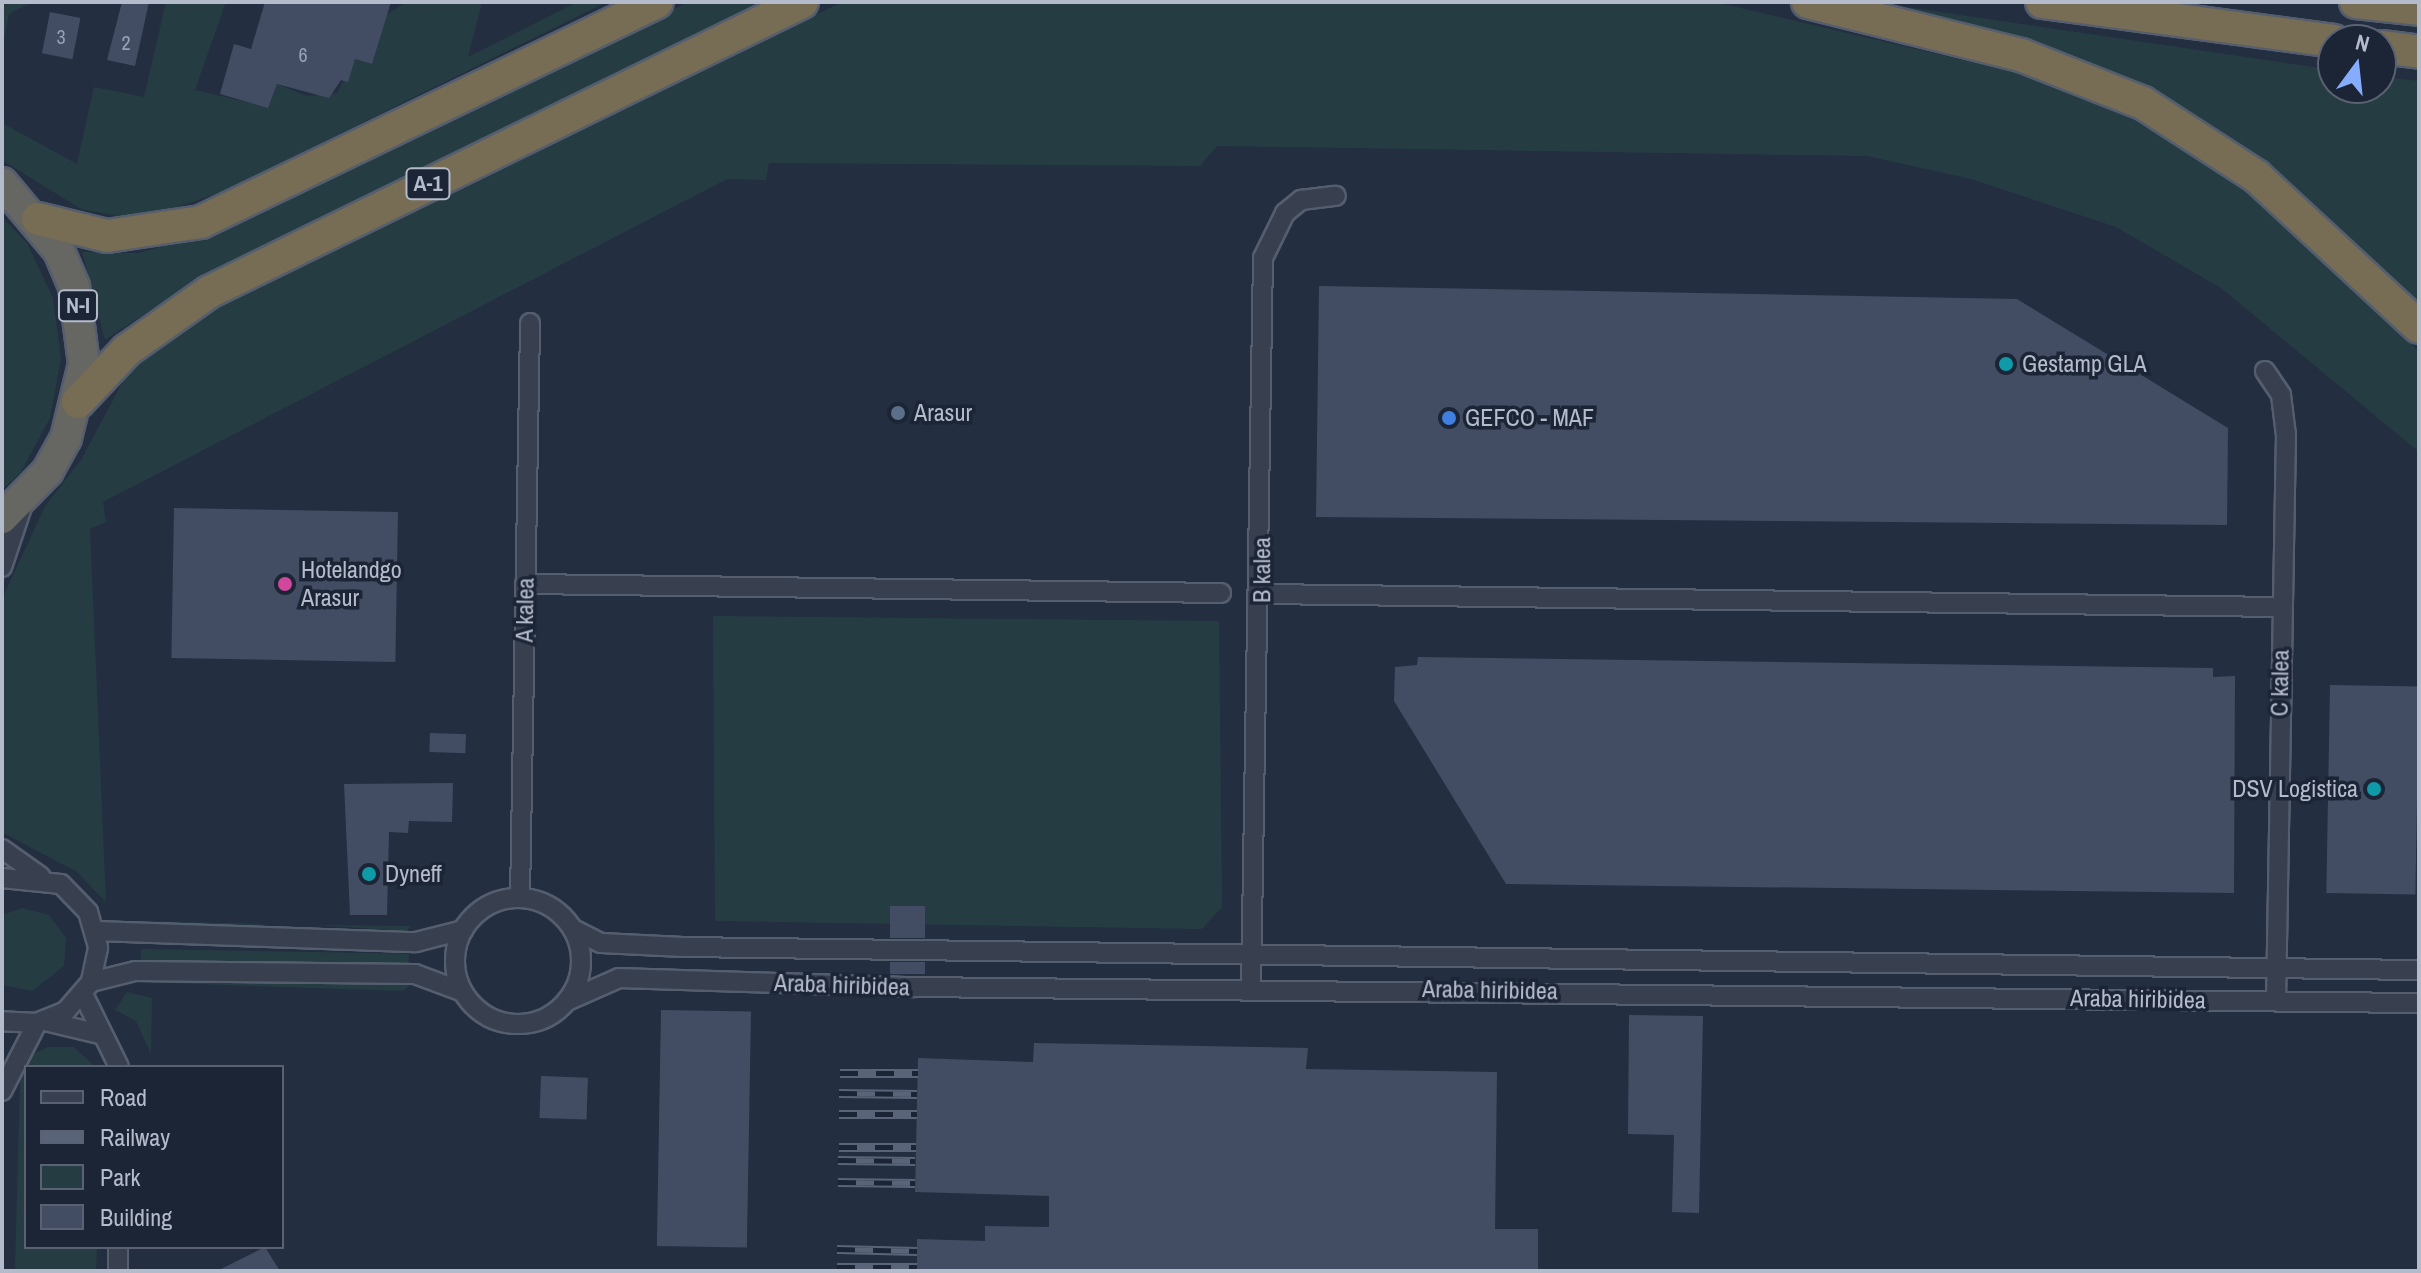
<!DOCTYPE html>
<style>
body{margin:0}
#map{position:relative;width:2421px;height:1273px;overflow:hidden;background:#232e41;font-family:"Archivo Narrow",sans-serif}
div>[style]{position:absolute}
.green>*{inset:0;background:#253d42;transform-origin:0 0}
.building>*{inset:0;background:#424d63;transform-origin:0 0}
.roads{filter:drop-shadow(2px 0 #555e6e) drop-shadow(-2px 0 #555e6e) drop-shadow(0 2px #555e6e) drop-shadow(0 -2px #555e6e)}
.minor>*{height:18px;margin:-9px;padding:0 9px;transform-origin:9px;border-radius:9px;background:#384050}
.minor>.ring{margin:-9px;padding:0;box-sizing:content-box;background:none;border:18px solid #384050;border-radius:50%}
.trunk>*{height:30px;margin:-15px;padding:0 15px;transform-origin:15px;border-radius:15px;background:#666662}
.motorway>*{height:32px;margin:-16px;padding:0 16px;transform-origin:16px;border-radius:16px;background:#776c54}
.rail>*{height:9px;margin-top:-4.5px;transform-origin:0;background:repeating-linear-gradient(90deg,#1c2536 0 18px,#596478 0 36px);box-sizing:border-box;border-block:2px solid #596478}
.dots>*{width:22px;height:22px;translate:-50% -50%;box-sizing:border-box;border:4px solid #1c2536;border-radius:50%}
span{translate:-50% -50%;white-space:nowrap;text-align:center;line-height:1.15;-webkit-text-stroke:7px #1c2536;paint-order:stroke}
.number-label{font-size:20px;color:#98a0b1}
.number-label span{-webkit-text-stroke-width:0}
.shield-label span{padding:2px 6px;background:#1c2536;border:2px solid;border-radius:6px;-webkit-text-stroke-width:0}
.shield-label{font-size:22px;color:#b4bbcb;font-weight:700}
.poi-label{font-size:24px;color:#b4bbcb}
.left{translate:0 -50%;text-align:left}
.right{translate:-100% -50%;text-align:right}
.street-label{font-size:24px;color:#b4bbcb}
.frame{position:absolute;inset:0;border:4px solid #b4bbcb;pointer-events:none}
.legend{position:absolute;left:24px;top:1065px;width:260px;height:184px;box-sizing:border-box;background:#1c2536;border:2px solid #596172;margin:0;padding:10px 14px;list-style:none;font-size:24px;color:#b4bbcb}
.legend li{display:flex;align-items:center;gap:16px;height:40px}
.legend b{width:40px;border:2px solid #596172}
.north{position:absolute;left:2317px;top:24px;width:80px;height:80px;box-sizing:border-box;background:#1c2536;border:2px solid #596172;border-radius:50%;rotate:15deg;font-size:22px;font-weight:700;line-height:32px;text-align:center;color:#b4bbcb}
.north::after{content:'';display:block;margin:auto;width:28px;height:36px;background:#86acfe;clip-path:polygon(50% 0,100% 100%,50% 72%,0 100%)}
</style>
<div id="map">
<div class="green">
<i style="clip-path:polygon(32px 2px,9px 14px,2px 48px,2px 5px)"></i>
<i style="clip-path:polygon(166px 2px,226px 2px,195px 90px,268px 107px,277px 84px,307px 96px,337px 93px,355px 59px,372px 64px,387px 14px,407px 2px,482px 2px,468px 57px,577px 2px,607px 2px,224px 191px,169px 210px,118px 216px,81px 209px,2px 160px,2px 123px,77px 164px,94px 87px,144px 97px)"></i>
<i style="clip-path:polygon(688px 2px,764px 2px,185px 287px,105px 340px,82px 252px,138px 253px,221px 230px)"></i>
<i style="clip-path:polygon(842px 2px,1715px 2px,2031px 76px,2130px 118px,2219px 170px,2318px 250px,2419px 352px,2419px 452px,2221px 288px,2116px 227px,1971px 179px,1867px 156px,1217px 146px,1200px 166px,769px 163px,766px 180px,727px 179px,103px 502px,106px 522px,90px 529px,106px 902px,77px 872px,2px 832px,2px 599px,45px 506px,81px 460px,128px 372px,223px 304px)"></i>
<i style="clip-path:polygon(1873px 2px,2333px 70px,2333px 88px,2381px 88px,2381px 77px,2419px 81px,2419px 305px,2253px 152px,2178px 104px,2017px 38px)"></i>
<i style="clip-path:polygon(2px 217px,27px 243px,53px 298px,61px 359px,50px 418px,21px 472px,2px 490px)"></i>
<i style="clip-path:polygon(713px 616px,1219px 621px,1222px 907px,1202px 929px,715px 921px)"></i>
<i style="clip-path:polygon(22px 908px,49px 915px,66px 938px,64px 966px,32px 991px,2px 985px,2px 915px)"></i>
<i style="clip-path:polygon(144px 921px,272px 924px,144px 928px)"></i>
<i style="clip-path:polygon(316px 925px,410px 926px,407px 931px)"></i>
<i style="left:141px;top:949px;width:268px;height:12px;rotate:1deg"></i>
<i style="clip-path:polygon(141px 982px,410px 985px,403px 991px)"></i>
<i style="clip-path:polygon(127px 992px,152px 998px,151px 1054px,136px 1021px,115px 1010px)"></i>
<i style="clip-path:polygon(47px 1047px,74px 1047px,95px 1067px,26px 1067px,26px 1247px,97px 1247px,96px 1271px,15px 1271px,20px 1080px,26px 1067px,34px 1054px)"></i>
</div>
<div class="building">
<i style="clip-path:polygon(122px 2px,149px 2px,135px 66px,107px 60px)"></i>
<i style="clip-path:polygon(265px 2px,391px 2px,372px 64px,355px 59px,348px 82px,341px 80px,329px 98px,277px 84px,268px 108px,220px 94px,234px 44px,251px 49px)"></i>
<i style="left:50px;top:12px;width:31px;height:42px;rotate:11deg"></i>
<i style="clip-path:polygon(1319px 286px,2017px 299px,2228px 428px,2227px 525px,1316px 517px)"></i>
<i style="left:174px;top:508px;width:224px;height:150px;rotate:1deg"></i>
<i style="clip-path:polygon(1418px 657px,2213px 668px,2213px 677px,2235px 676px,2234px 893px,1506px 884px,1394px 701px,1395px 667px,1417px 665px)"></i>
<i style="left:2330px;top:685px;width:89px;height:208px;rotate:1deg"></i>
<i style="left:430px;top:733px;width:36px;height:19px;rotate:2deg"></i>
<i style="clip-path:polygon(453px 783px,452px 822px,409px 821px,408px 833px,389px 832px,387px 915px,350px 915px,344px 784px)"></i>
<i style="left:890px;top:906px;width:35px;height:32px"></i>
<i style="left:890px;top:962px;width:35px;height:12px"></i>
<i style="left:661px;top:1010px;width:90px;height:236px;rotate:1deg"></i>
<i style="clip-path:polygon(1629px 1015px,1703px 1016px,1699px 1213px,1672px 1212px,1674px 1135px,1628px 1134px)"></i>
<i style="clip-path:polygon(1034px 1043px,1308px 1048px,1306px 1069px,1497px 1072px,1495px 1229px,1538px 1229px,1538px 1271px,917px 1271px,917px 1239px,985px 1241px,985px 1226px,1049px 1227px,1049px 1196px,915px 1192px,918px 1058px,1033px 1062px)"></i>
<i style="left:541px;top:1076px;width:47px;height:42px;rotate:2deg"></i>
<i style="clip-path:polygon(265px 1247px,280px 1271px,217px 1271px)"></i>
</div>
<div class="roads">
<div class="minor">
<i style="left:2265px;top:371px;width:29px;rotate:56deg"></i>
<i style="left:2281px;top:395px;width:39px;rotate:83deg"></i>
<i style="left:2286px;top:434px;width:567px;rotate:91.01deg"></i>
<i style="left:2px;top:567px;width:70px;rotate:-71.6deg"></i>
<i style="left:525px;top:584px;width:696px;rotate:0.74deg"></i>
<i style="left:1262px;top:594px;width:1018px;rotate:0.73deg"></i>
<i style="left:2px;top:849px;width:47px;rotate:35.4deg"></i>
<i style="left:2px;top:878px;width:59px;rotate:5.8deg"></i>
<i style="left:61px;top:884px;width:39px;rotate:46deg"></i>
<i style="left:88px;top:912px;width:37px;rotate:74deg"></i>
<i style="left:98px;top:948px;width:35px;rotate:102deg"></i>
<i style="left:91px;top:982px;width:38px;rotate:131deg"></i>
<i style="left:66px;top:1011px;width:31px;rotate:158deg"></i>
<i style="left:37px;top:1023px;width:35px;rotate:-177deg"></i>
<i style="left:520px;top:898px;width:575px;rotate:-89deg"></i>
<i class="ring" style="left:455px;top:898px;width:108px;height:108px"></i>
<i style="left:573px;top:929px;width:31px;rotate:27deg"></i>
<i style="left:601px;top:943px;width:82px;rotate:2.8deg"></i>
<i style="left:683px;top:947px;width:1736px;rotate:0.76deg"></i>
<i style="left:96px;top:931px;width:320px;rotate:2deg"></i>
<i style="left:416px;top:942px;width:49px;rotate:-14.3deg"></i>
<i style="left:91px;top:982px;width:45px;rotate:-14deg"></i>
<i style="left:135px;top:971px;width:280px;rotate:0.6deg"></i>
<i style="left:415px;top:974px;width:51px;rotate:20.6deg"></i>
<i style="left:1251px;top:988px;width:730px;rotate:-89.06deg"></i>
<i style="left:1263px;top:258px;width:50px;rotate:-63.9deg"></i>
<i style="left:1285px;top:213px;width:21px;rotate:-39deg"></i>
<i style="left:1301px;top:200px;width:35px;rotate:-7deg"></i>
<i style="left:83px;top:994px;width:81px;rotate:63.7deg"></i>
<i style="left:567px;top:1001px;width:57px;rotate:-23.9deg"></i>
<i style="left:619px;top:978px;width:294px;rotate:1.8deg"></i>
<i style="left:913px;top:987px;width:1506px;rotate:0.61deg"></i>
<i style="left:45px;top:1021px;width:56px;rotate:13.5deg"></i>
<i style="left:2px;top:1091px;width:76px;rotate:-62.8deg"></i>
<i style="left:118px;top:1271px;width:24px;rotate:-90deg"></i>
</div>
<div class="trunk">
<i style="left:2px;top:183px;width:89px;rotate:50deg"></i>
<i style="left:59px;top:251px;width:39px;rotate:67deg"></i>
<i style="left:74px;top:287px;width:78px;rotate:82.6deg"></i>
<i style="left:84px;top:364px;width:76px;rotate:103.7deg"></i>
<i style="left:66px;top:438px;width:38px;rotate:119deg"></i>
<i style="left:48px;top:471px;width:66px;rotate:134.4deg"></i>
</div>
<div class="motorway">
<i style="left:1808px;top:2px;width:219px;rotate:14deg"></i>
<i style="left:2021px;top:55px;width:131px;rotate:21.5deg"></i>
<i style="left:2143px;top:103px;width:135px;rotate:32.9deg"></i>
<i style="left:2256px;top:176px;width:222px;rotate:42.8deg"></i>
<i style="left:2042px;top:2px;width:294px;rotate:7.6deg"></i>
<i style="left:2356px;top:2px;width:63px;rotate:6.3deg"></i>
<i style="left:2381px;top:47px;width:38px;rotate:7deg"></i>
<i style="left:38px;top:219px;width:71px;rotate:13.8deg"></i>
<i style="left:107px;top:236px;width:95px;rotate:-8.5deg"></i>
<i style="left:201px;top:222px;width:506px;rotate:-25.76deg"></i>
<i style="left:78px;top:402px;width:71px;rotate:-46.7deg"></i>
<i style="left:127px;top:350px;width:100px;rotate:-35.3deg"></i>
<i style="left:209px;top:292px;width:660px;rotate:-26.06deg"></i>
</div>
</div>
<div class="rail">
<i style="left:840px;top:1073px;width:78px"></i>
<i style="left:839px;top:1093px;width:78px;rotate:0.7deg"></i>
<i style="left:839px;top:1114px;width:78px"></i>
<i style="left:839px;top:1147px;width:77px"></i>
<i style="left:838px;top:1160px;width:77px;rotate:0.7deg"></i>
<i style="left:838px;top:1182px;width:77px;rotate:0.7deg"></i>
<i style="left:837px;top:1249px;width:80px;rotate:1.4deg"></i>
<i style="left:837px;top:1267px;width:80px"></i>
</div>
<div class="dots">
<i style="left:2006px;top:364px;background:#0f9aa8"></i>
<i style="left:898px;top:413px;background:#5c6f8a"></i>
<i style="left:1449px;top:418px;background:#3f7fe0"></i>
<i style="left:285px;top:584px;background:#d1479c"></i>
<i style="left:2374px;top:789px;background:#0f9aa8"></i>
<i style="left:369px;top:874px;background:#0f9aa8"></i>
</div>
<div class="number-label">
<span style="left:61px;top:36px">3</span>
<span style="left:126px;top:42px">2</span>
<span style="left:303px;top:54px">6</span>
</div>
<div class="shield-label">
<span style="left:428px;top:184px">A-1</span>
<span style="left:78px;top:306px">N-I</span>
</div>
<div class="poi-label">
<span class="left" style="left:2022px;top:364px">Gestamp GLA</span>
<span class="left" style="left:914px;top:413px">Arasur</span>
<span class="left" style="left:1465px;top:418px">GEFCO - MAF</span>
<span class="left" style="left:301px;top:584px">Hotelandgo<br>Arasur</span>
<span class="right" style="left:2358px;top:789px">DSV Logistica</span>
<span class="left" style="left:385px;top:874px">Dyneff</span>
</div>
<div class="street-label">
<span style="left:1262px;top:570px;rotate:-90deg">B kalea</span>
<span style="left:525px;top:610px;rotate:-89deg">A kalea</span>
<span style="left:2280px;top:683px;rotate:-89deg">C kalea</span>
<span style="left:842px;top:985px;rotate:2deg">Araba hiribidea</span>
<span style="left:1490px;top:990px;rotate:1deg">Araba hiribidea</span>
<span style="left:2138px;top:999px;rotate:1deg">Araba hiribidea</span>
</div>
<div class="frame"></div>
<ul class="legend">
<li><b style="height:10px;background:#384050"></b>Road</li>
<li><b style="height:10px;background:#596478"></b>Railway</li>
<li><b style="height:22px;background:#253d42"></b>Park</li>
<li><b style="height:22px;background:#424d63"></b>Building</li>
</ul>
<div class="north">N</div>
</div>
